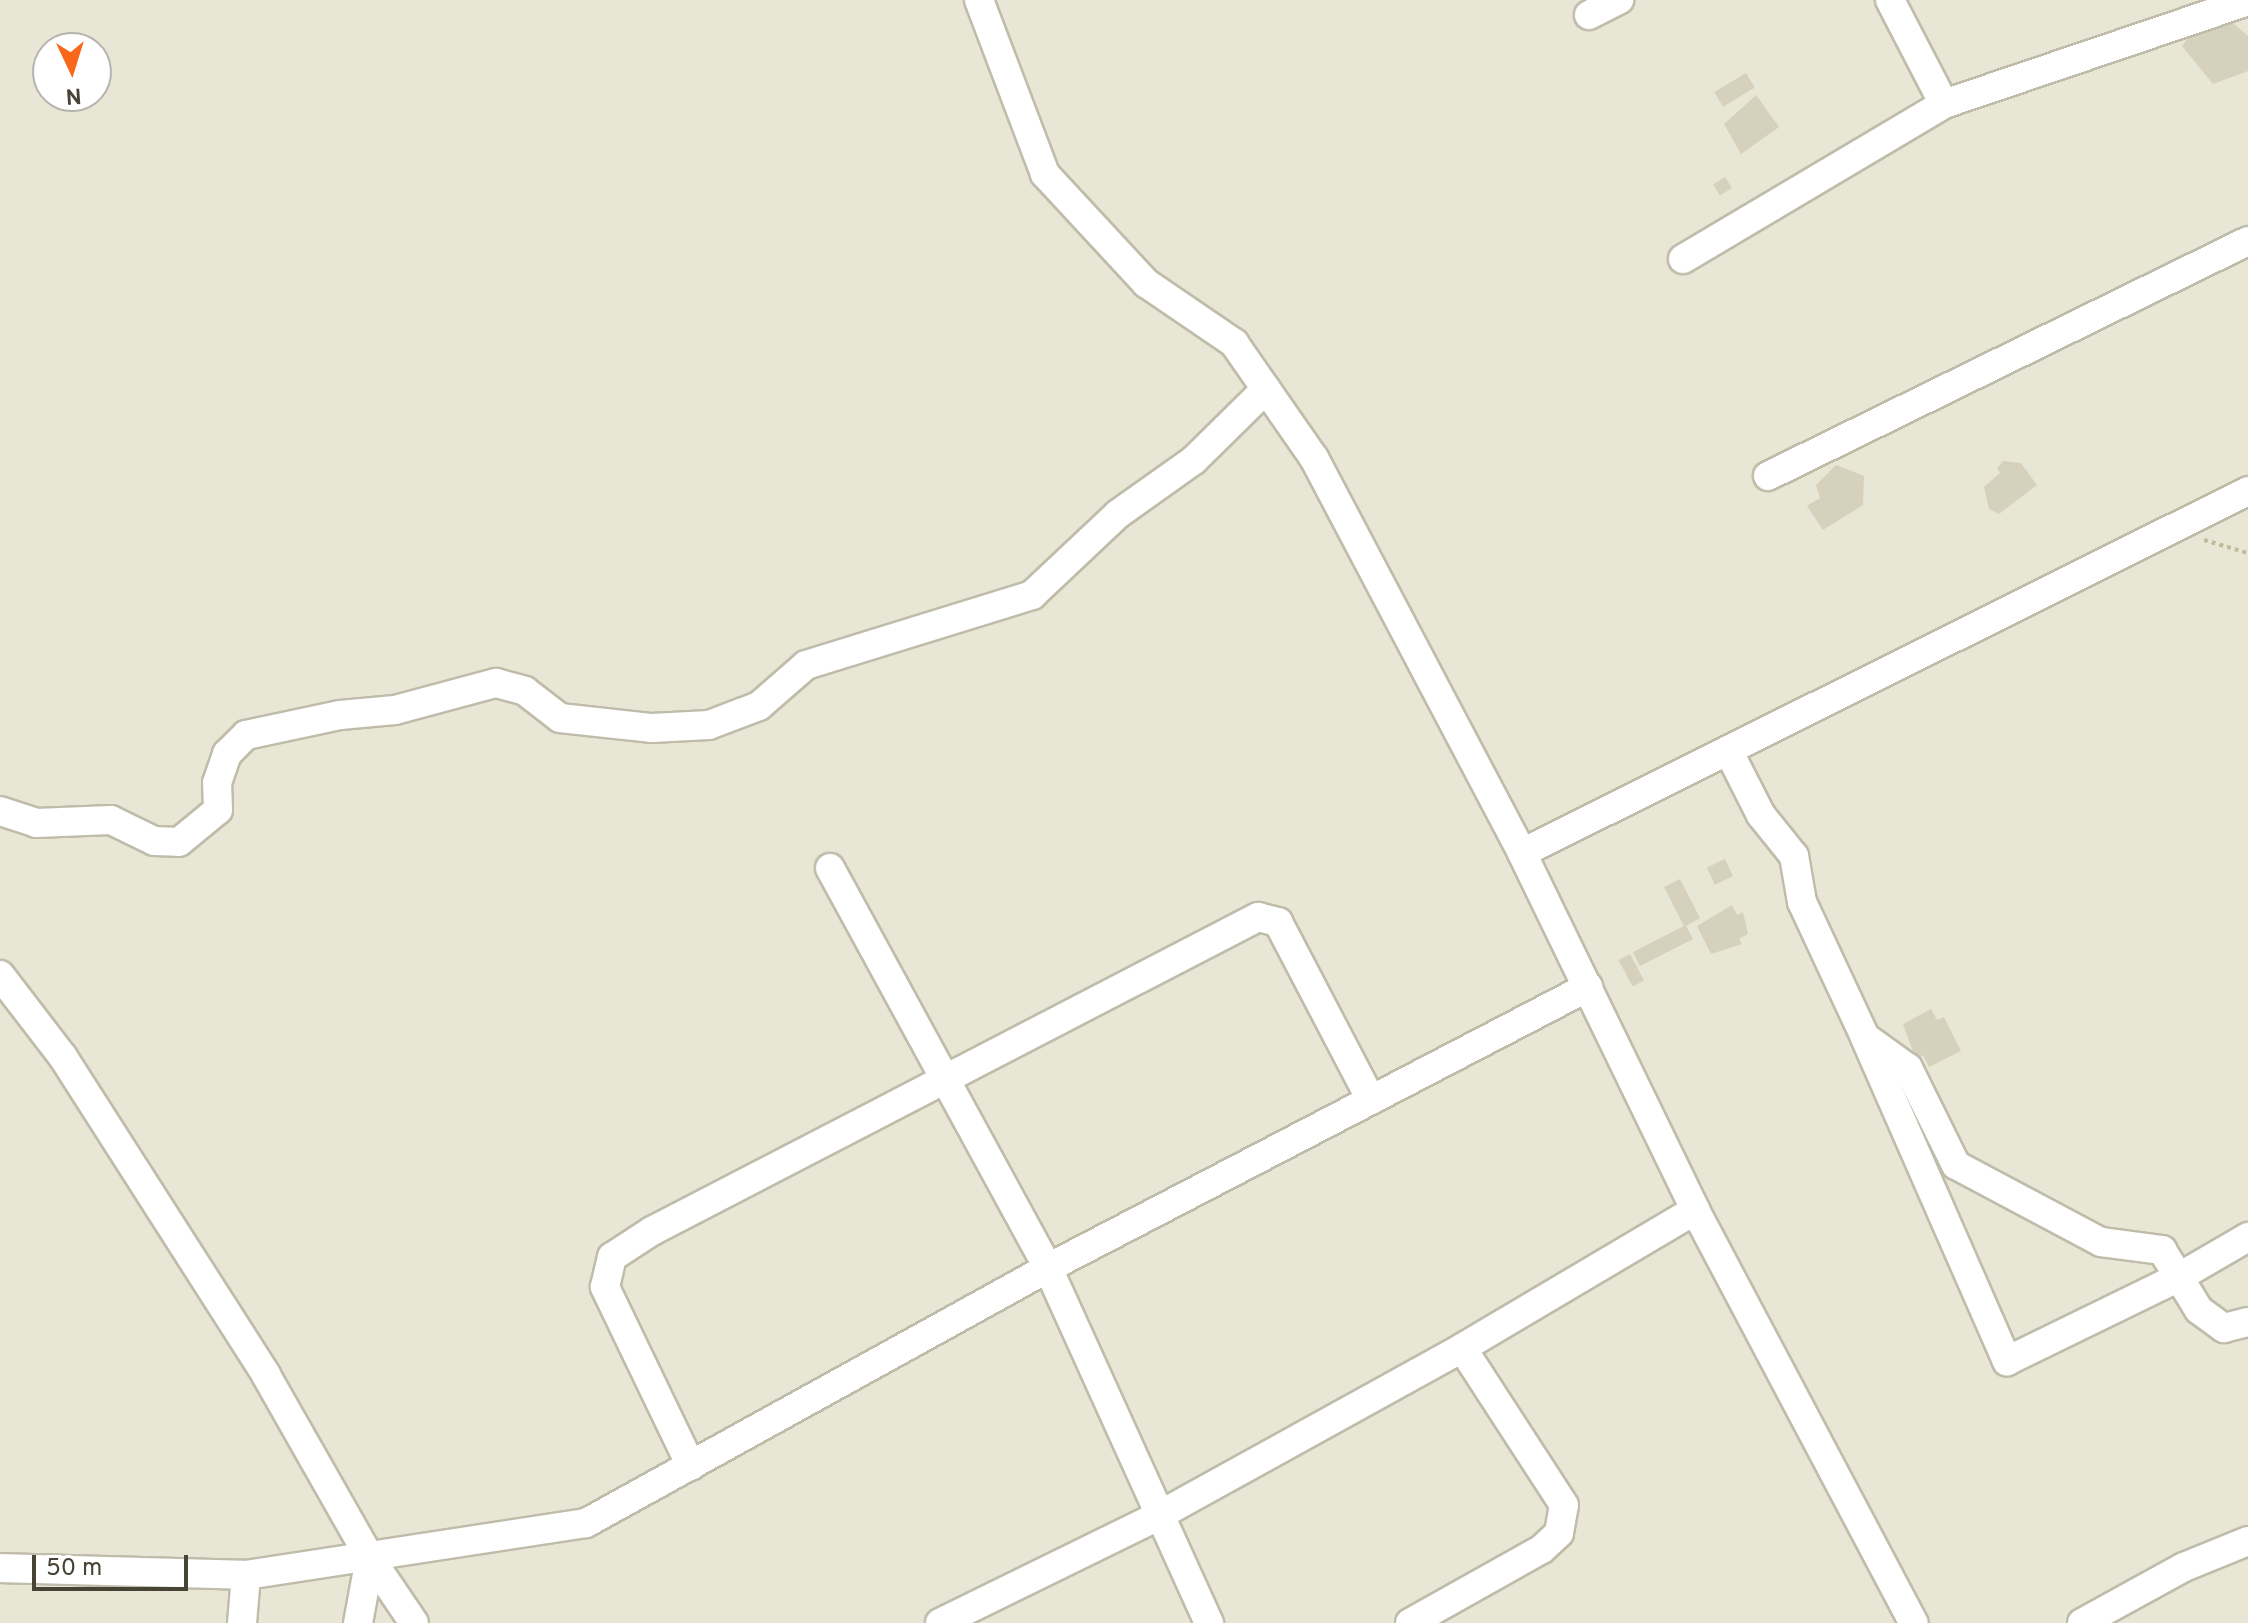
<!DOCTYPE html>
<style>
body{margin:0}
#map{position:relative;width:2248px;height:1623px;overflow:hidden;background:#f4f2e7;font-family:Overpass,sans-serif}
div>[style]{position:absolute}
.residential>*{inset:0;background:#e8e6d5}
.building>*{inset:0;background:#d5d1bd;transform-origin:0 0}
.path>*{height:4px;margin-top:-2px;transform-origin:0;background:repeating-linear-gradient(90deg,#c1bb9b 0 4px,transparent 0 8px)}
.roads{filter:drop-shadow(2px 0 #bfbcaa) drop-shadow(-2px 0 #bfbcaa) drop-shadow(0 2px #bfbcaa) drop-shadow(0 -2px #bfbcaa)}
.minor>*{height:28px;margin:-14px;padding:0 14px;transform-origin:14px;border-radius:14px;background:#fff}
span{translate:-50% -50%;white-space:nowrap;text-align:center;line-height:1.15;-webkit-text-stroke:8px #fff;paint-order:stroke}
.north{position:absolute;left:32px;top:32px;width:80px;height:80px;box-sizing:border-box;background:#fff;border:2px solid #b5b4af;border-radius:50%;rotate:176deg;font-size:22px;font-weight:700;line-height:32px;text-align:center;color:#474436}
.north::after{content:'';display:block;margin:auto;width:28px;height:36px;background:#f96819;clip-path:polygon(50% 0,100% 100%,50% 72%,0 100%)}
.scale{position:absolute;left:32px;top:1555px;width:156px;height:36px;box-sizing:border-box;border:4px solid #474436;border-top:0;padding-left:10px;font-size:24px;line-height:28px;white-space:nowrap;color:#474436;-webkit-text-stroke:6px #fff;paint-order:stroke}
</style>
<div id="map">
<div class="residential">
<i style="clip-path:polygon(evenodd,0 0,2248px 0,2248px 1623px,0 1623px,0 0,48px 48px,96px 48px,96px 96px,48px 96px,48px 48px)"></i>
</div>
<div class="building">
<i style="clip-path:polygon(2227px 18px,2248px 36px,2248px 71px,2213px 84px,2182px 46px,2195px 28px)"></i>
<i style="left:1746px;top:73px;width:17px;height:37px;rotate:59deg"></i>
<i style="clip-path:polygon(1756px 95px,1779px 127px,1741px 154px,1724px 124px)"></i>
<i style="left:1725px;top:177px;width:13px;height:14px;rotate:58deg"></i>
<i style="clip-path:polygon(2003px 461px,2021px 463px,2037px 485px,1999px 514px,1989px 509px,1984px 487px,2000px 473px,1997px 468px)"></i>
<i style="clip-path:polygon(1836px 465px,1864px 476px,1863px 505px,1823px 530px,1807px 506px,1820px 498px,1816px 485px)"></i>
<i style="left:1725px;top:859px;width:19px;height:20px;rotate:65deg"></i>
<i style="clip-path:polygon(1680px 879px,1700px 918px,1686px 926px,1693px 939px,1640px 966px,1633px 952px,1684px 926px,1664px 887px)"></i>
<i style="clip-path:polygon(1732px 905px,1737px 915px,1743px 912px,1748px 934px,1739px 939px,1742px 944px,1711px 954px,1697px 926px)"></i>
<i style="left:1630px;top:954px;width:30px;height:13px;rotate:62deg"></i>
<i style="clip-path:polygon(1931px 1009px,1937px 1020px,1944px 1017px,1961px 1051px,1929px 1067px,1923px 1055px,1916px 1059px,1903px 1024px)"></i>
</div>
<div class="path">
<i style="left:2204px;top:540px;width:46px;rotate:16.5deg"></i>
</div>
<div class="roads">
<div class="minor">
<i style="left:979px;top:0;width:186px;rotate:69.2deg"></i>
<i style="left:1045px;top:174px;width:149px;rotate:47.2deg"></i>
<i style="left:1146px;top:283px;width:107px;rotate:34.3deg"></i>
<i style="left:1234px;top:343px;width:140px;rotate:55.2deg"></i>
<i style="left:1314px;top:458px;width:446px;rotate:62.2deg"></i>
<i style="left:1522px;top:853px;width:397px;rotate:64.1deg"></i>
<i style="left:1695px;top:1210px;width:467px;rotate:62.1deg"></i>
<i style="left:1890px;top:0;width:117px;rotate:62.6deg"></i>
<i style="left:1589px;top:15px;width:34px;rotate:-27deg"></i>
<i style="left:1683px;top:259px;width:304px;rotate:-30.7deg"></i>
<i style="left:1944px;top:104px;width:321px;rotate:-18.7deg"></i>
<i style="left:1768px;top:476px;width:534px;rotate:-26.09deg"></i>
<i style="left:1728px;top:750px;width:73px;rotate:63.1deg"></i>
<i style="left:1761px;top:815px;width:53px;rotate:51.2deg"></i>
<i style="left:1794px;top:856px;width:47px;rotate:80.1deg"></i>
<i style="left:1802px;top:902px;width:149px;rotate:65deg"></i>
<i style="left:1865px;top:1037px;width:53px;rotate:35.8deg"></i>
<i style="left:1908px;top:1068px;width:108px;rotate:63.7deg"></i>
<i style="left:1956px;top:1165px;width:164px;rotate:28deg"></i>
<i style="left:2101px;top:1242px;width:62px;rotate:7.5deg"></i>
<i style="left:2162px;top:1250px;width:70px;rotate:58.3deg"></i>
<i style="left:2199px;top:1310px;width:31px;rotate:36deg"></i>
<i style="left:2224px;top:1328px;width:25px;rotate:-14deg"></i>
<i style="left:0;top:811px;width:38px;rotate:18deg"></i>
<i style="left:36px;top:823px;width:75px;rotate:-2.3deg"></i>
<i style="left:111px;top:820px;width:48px;rotate:26deg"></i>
<i style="left:154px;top:841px;width:25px;rotate:2deg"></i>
<i style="left:179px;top:842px;width:50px;rotate:-39.4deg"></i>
<i style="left:218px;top:810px;width:27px;rotate:-92deg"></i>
<i style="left:217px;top:783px;width:31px;rotate:-71deg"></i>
<i style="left:227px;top:754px;width:27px;rotate:-45deg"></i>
<i style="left:246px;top:735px;width:96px;rotate:-12deg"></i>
<i style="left:340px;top:715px;width:55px;rotate:-5.2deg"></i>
<i style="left:395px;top:710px;width:105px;rotate:-15deg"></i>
<i style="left:496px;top:683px;width:30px;rotate:15deg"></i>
<i style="left:525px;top:691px;width:44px;rotate:37.6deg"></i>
<i style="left:560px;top:718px;width:93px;rotate:6.2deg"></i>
<i style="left:652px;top:728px;width:57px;rotate:-3deg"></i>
<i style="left:709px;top:725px;width:53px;rotate:-20.8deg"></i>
<i style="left:759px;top:706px;width:62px;rotate:-41.1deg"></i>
<i style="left:806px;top:665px;width:237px;rotate:-17.2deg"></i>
<i style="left:1032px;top:595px;width:118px;rotate:-43.3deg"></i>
<i style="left:1118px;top:514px;width:93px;rotate:-35.4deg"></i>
<i style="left:1194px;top:460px;width:101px;rotate:-44.6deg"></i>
<i style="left:1522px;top:853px;width:811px;rotate:-26.5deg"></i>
<i style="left:830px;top:868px;width:456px;rotate:61.4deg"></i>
<i style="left:1048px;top:1268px;width:390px;rotate:65.6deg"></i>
<i style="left:0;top:975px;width:103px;rotate:52.5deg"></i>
<i style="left:63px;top:1057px;width:377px;rotate:57.4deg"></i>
<i style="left:266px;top:1375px;width:210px;rotate:60.4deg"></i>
<i style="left:370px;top:1558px;width:78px;rotate:55.9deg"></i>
<i style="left:1866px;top:1040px;width:351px;rotate:66.3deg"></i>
<i style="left:2007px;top:1361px;width:191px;rotate:-26deg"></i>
<i style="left:2179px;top:1277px;width:80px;rotate:-30.1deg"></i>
<i style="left:691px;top:1466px;width:199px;rotate:-115.7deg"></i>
<i style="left:605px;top:1287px;width:31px;rotate:-77deg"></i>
<i style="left:612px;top:1257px;width:48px;rotate:-33deg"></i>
<i style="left:652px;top:1231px;width:683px;rotate:-27.39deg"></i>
<i style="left:1258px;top:917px;width:21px;rotate:14deg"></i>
<i style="left:1278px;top:922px;width:201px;rotate:62.4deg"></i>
<i style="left:0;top:1568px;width:246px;rotate:1.6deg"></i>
<i style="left:246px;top:1575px;width:344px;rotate:-8.7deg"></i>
<i style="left:586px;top:1523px;width:528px;rotate:-28.9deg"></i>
<i style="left:1048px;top:1268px;width:609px;rotate:-27.49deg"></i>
<i style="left:242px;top:1623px;width:48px;rotate:-85.2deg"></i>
<i style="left:358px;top:1623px;width:66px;rotate:-79.5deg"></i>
<i style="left:370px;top:1558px;width:9px;rotate:69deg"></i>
<i style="left:940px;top:1623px;width:243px;rotate:-26.1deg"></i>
<i style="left:1158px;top:1516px;width:347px;rotate:-28.9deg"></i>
<i style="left:1462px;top:1348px;width:271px;rotate:-30.6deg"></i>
<i style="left:1410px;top:1623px;width:151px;rotate:-29.3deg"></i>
<i style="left:1542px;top:1549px;width:23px;rotate:-43deg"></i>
<i style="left:1559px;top:1533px;width:28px;rotate:-80deg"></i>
<i style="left:1564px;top:1505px;width:187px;rotate:-123deg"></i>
<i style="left:2082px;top:1623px;width:116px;rotate:-28.8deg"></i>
<i style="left:2184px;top:1567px;width:69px;rotate:-22.1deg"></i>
</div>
</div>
<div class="north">N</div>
<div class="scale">50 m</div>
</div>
